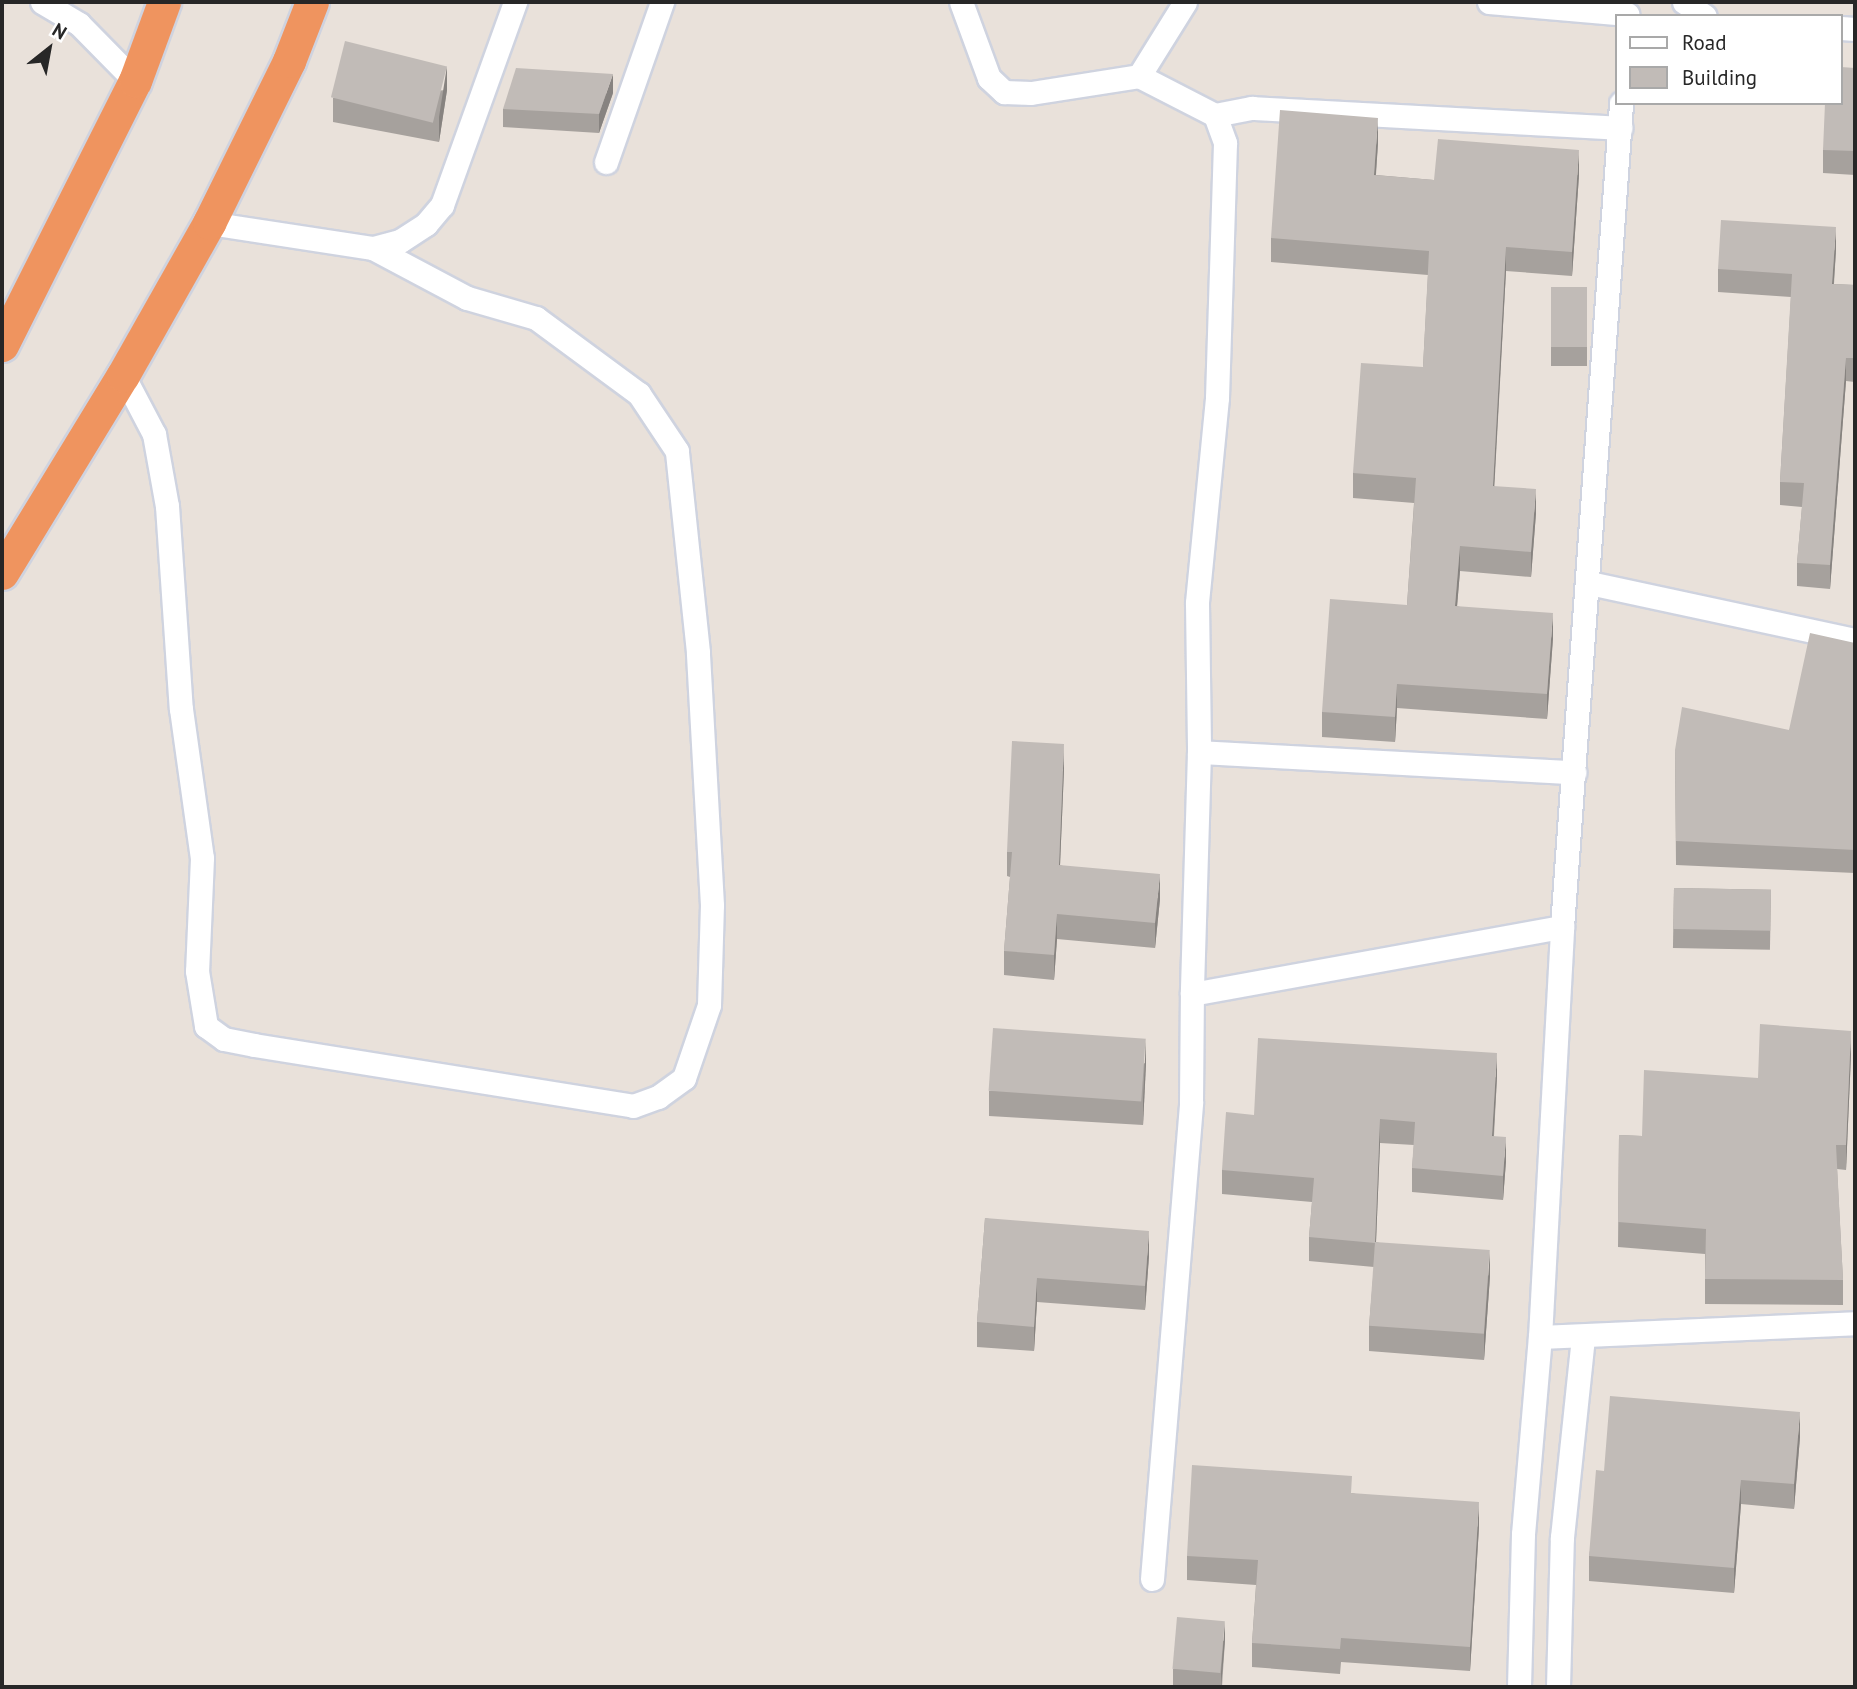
<!DOCTYPE html>
<style>
body{margin:0}
#map{position:relative;width:1857px;height:1689px;overflow:hidden;background:#e9e1da;font-family:"PT Sans",sans-serif}
div>[style]{position:absolute}
.roads{filter:drop-shadow(2px 0 #cfd3df) drop-shadow(-2px 0 #cfd3df) drop-shadow(0 2px #cfd3df) drop-shadow(0 -2px #cfd3df)}
.minor>*{height:23px;margin:-11.5px;padding:0 11.5px;transform-origin:11.5px;border-radius:11.5px;background:#fff}
.highway>*{height:33px;margin:-16.5px;padding:0 16.5px;transform-origin:16.5px;border-radius:16.5px;background:#ef945f}
.wall>*{inset:0;background:#a6a19d;transform-origin:0 0}
.shaded-wall>*{inset:0;background:#878380}
.building>*{inset:0;background:#c1bbb7;transform-origin:0 0}
span{translate:-50% -50%;white-space:nowrap;text-align:center;line-height:1.15;-webkit-text-stroke:5px #fff;paint-order:stroke}
.frame{position:absolute;inset:0;border:4px solid #272727;pointer-events:none}
.legend{position:absolute;left:1615px;top:14px;width:228px;height:91px;box-sizing:border-box;background:#fff;border:2px solid #a9a9a9;margin:0;padding:9px 12px;list-style:none;font-size:21px;color:#272727}
.legend li{display:flex;align-items:center;gap:14px;height:35px}
.legend b{width:35px;border:2px solid #a9a9a9}
.north{position:absolute;left:14px;top:14px;width:70px;height:70px;-webkit-text-stroke:5px #fff;paint-order:stroke;rotate:31deg;font-size:19px;font-weight:700;line-height:28px;text-align:center;color:#272727}
.north::after{content:'';display:block;margin:auto;width:24px;height:32px;background:#272727;clip-path:polygon(50% 0,100% 100%,50% 72%,0 100%)}
</style>
<div id="map">
<div class="roads">
<div class="minor">
<i style="left:42px;top:2px;width:43px;rotate:30.7deg"></i>
<i style="left:79px;top:24px;width:80px;rotate:45.5deg"></i>
<i style="left:961px;top:2px;width:81px;rotate:69.8deg"></i>
<i style="left:989px;top:78px;width:21px;rotate:43deg"></i>
<i style="left:1004px;top:92px;width:27px;rotate:2deg"></i>
<i style="left:1031px;top:93px;width:109px;rotate:-8.9deg"></i>
<i style="left:1139px;top:76px;width:85px;rotate:27.2deg"></i>
<i style="left:1215px;top:115px;width:30px;rotate:70deg"></i>
<i style="left:1225px;top:143px;width:255px;rotate:91.8deg"></i>
<i style="left:1217px;top:398px;width:206px;rotate:95.6deg"></i>
<i style="left:1197px;top:603px;width:149px;rotate:89.2deg"></i>
<i style="left:1199px;top:752px;width:242px;rotate:91.7deg"></i>
<i style="left:1489px;top:2px;width:139px;rotate:5deg"></i>
<i style="left:1684px;top:2px;width:25px;rotate:34deg"></i>
<i style="left:1841px;top:28px;width:14px;rotate:4deg"></i>
<i style="left:1139px;top:76px;width:87px;rotate:-58.1deg"></i>
<i style="left:1215px;top:115px;width:38px;rotate:-11deg"></i>
<i style="left:1252px;top:108px;width:369px;rotate:3.1deg"></i>
<i style="left:606px;top:162px;width:170px;rotate:-70.7deg"></i>
<i style="left:209px;top:223px;width:166px;rotate:8.7deg"></i>
<i style="left:373px;top:248px;width:28px;rotate:-15deg"></i>
<i style="left:400px;top:241px;width:31px;rotate:-33deg"></i>
<i style="left:426px;top:224px;width:25px;rotate:-50deg"></i>
<i style="left:442px;top:205px;width:216px;rotate:-70.2deg"></i>
<i style="left:123px;top:375px;width:67px;rotate:62.3deg"></i>
<i style="left:154px;top:434px;width:73px;rotate:79.8deg"></i>
<i style="left:167px;top:506px;width:203px;rotate:86.1deg"></i>
<i style="left:181px;top:709px;width:150px;rotate:82deg"></i>
<i style="left:202px;top:858px;width:113px;rotate:92.5deg"></i>
<i style="left:197px;top:971px;width:56px;rotate:80.7deg"></i>
<i style="left:206px;top:1026px;width:22px;rotate:36deg"></i>
<i style="left:224px;top:1039px;width:31px;rotate:11deg"></i>
<i style="left:254px;top:1045px;width:384px;rotate:9.1deg"></i>
<i style="left:633px;top:1106px;width:27px;rotate:-20deg"></i>
<i style="left:658px;top:1097px;width:32px;rotate:-36deg"></i>
<i style="left:684px;top:1078px;width:77px;rotate:-71.1deg"></i>
<i style="left:709px;top:1005px;width:100px;rotate:-88.3deg"></i>
<i style="left:712px;top:905px;width:253px;rotate:-93.2deg"></i>
<i style="left:698px;top:652px;width:202px;rotate:-96deg"></i>
<i style="left:677px;top:451px;width:69px;rotate:-123.7deg"></i>
<i style="left:639px;top:394px;width:128px;rotate:-143.6deg"></i>
<i style="left:536px;top:318px;width:72px;rotate:-163.8deg"></i>
<i style="left:467px;top:298px;width:106px;rotate:-152deg"></i>
<i style="left:1589px;top:583px;width:272px;rotate:12.1deg"></i>
<i style="left:1199px;top:752px;width:376px;rotate:3.1deg"></i>
<i style="left:1540px;top:1337px;width:315px;rotate:-2.5deg"></i>
<i style="left:1152px;top:1579px;width:479px;rotate:-85.3deg"></i>
<i style="left:1191px;top:1102px;width:108px;rotate:-89.5deg"></i>
<i style="left:1192px;top:994px;width:376px;rotate:-10.3deg"></i>
<i style="left:1519px;top:1687px;width:153px;rotate:-88.5deg"></i>
<i style="left:1523px;top:1534px;width:198px;rotate:-85.1deg"></i>
<i style="left:1540px;top:1337px;width:411px;rotate:-86.9deg"></i>
<i style="left:1562px;top:927px;width:826px;rotate:-85.9deg"></i>
<i style="left:1558px;top:1687px;width:150px;rotate:-88.5deg"></i>
<i style="left:1562px;top:1537px;width:201px;rotate:-84deg"></i>
</div>
<div class="highway">
<i style="left:2px;top:345px;width:296px;rotate:-63.3deg"></i>
<i style="left:135px;top:81px;width:84px;rotate:-69.8deg"></i>
<i style="left:2px;top:573px;width:232px;rotate:-58.6deg"></i>
<i style="left:123px;top:375px;width:175px;rotate:-60.5deg"></i>
<i style="left:209px;top:223px;width:181px;rotate:-63.7deg"></i>
<i style="left:289px;top:61px;width:63px;rotate:-68.7deg"></i>
</div>
</div>
<div class="wall">
<i style="clip-path:polygon(1855px 68px,1855px 175px,1823px 173px,1823px 150px)"></i>
<i style="clip-path:polygon(447px 90px,439px 142px,333px 122px,333px 98px)"></i>
<i style="clip-path:polygon(613px 93px,599px 133px,503px 127px,503px 109px)"></i>
<i style="clip-path:polygon(1378px 143px,1376px 175px,1434px 180px,1579px 175px,1572px 276px,1506px 271px,1494px 486px,1536px 513px,1531px 577px,1460px 571px,1457px 606px,1553px 638px,1547px 719px,1397px 708px,1395px 742px,1322px 737px,1322px 712px,1407px 605px,1414px 503px,1353px 498px,1353px 473px,1423px 367px,1428px 275px,1271px 262px,1271px 238px)"></i>
<i style="clip-path:polygon(1836px 250px,1834px 284px,1855px 285px,1855px 382px,1846px 381px,1830px 589px,1797px 586px,1797px 563px,1802px 507px,1780px 505px,1780px 482px,1791px 297px,1718px 292px,1718px 269px)"></i>
<i style="left:1551px;top:287px;width:36px;height:79px"></i>
<i style="clip-path:polygon(1855px 643px,1855px 873px,1676px 865px,1675px 750px,1789px 730px)"></i>
<i style="clip-path:polygon(1064px 769px,1060px 865px,1160px 899px,1155px 948px,1057px 939px,1054px 980px,1004px 975px,1004px 951px,1010px 877px,1007px 876px,1007px 852px)"></i>
<i style="left:1674px;top:888px;width:97px;height:60px;rotate:1deg"></i>
<i style="clip-path:polygon(1851px 1055px,1846px 1170px,1837px 1169px,1843px 1280px,1843px 1305px,1705px 1304px,1705px 1254px,1618px 1247px,1619px 1135px,1642px 1136px,1758px 1078px)"></i>
<i style="clip-path:polygon(1146px 1063px,1143px 1125px,989px 1116px,989px 1091px)"></i>
<i style="clip-path:polygon(1497px 1077px,1494px 1136px,1506px 1161px,1503px 1200px,1412px 1192px,1412px 1168px,1414px 1145px,1380px 1143px,1376px 1242px,1490px 1276px,1484px 1360px,1369px 1351px,1369px 1326px,1374px 1267px,1309px 1261px,1309px 1237px,1312px 1202px,1222px 1194px,1222px 1170px,1254px 1115px)"></i>
<i style="clip-path:polygon(985px 1218px,1149px 1256px,1145px 1310px,1037px 1302px,1034px 1351px,977px 1347px,977px 1322px)"></i>
<i style="clip-path:polygon(1800px 1437px,1794px 1509px,1741px 1504px,1734px 1593px,1589px 1581px,1589px 1556px,1604px 1471px)"></i>
<i style="clip-path:polygon(1352px 1493px,1479px 1527px,1470px 1671px,1341px 1662px,1340px 1674px,1252px 1667px,1252px 1643px,1256px 1585px,1187px 1580px,1187px 1556px)"></i>
<i style="clip-path:polygon(1225px 1640px,1222px 1687px,1173px 1687px,1173px 1669px)"></i>
</div>
<div class="shaded-wall">
<i style="clip-path:polygon(447px 66px,447px 90px,439px 142px,439px 117px)"></i>
<i style="clip-path:polygon(613px 74px,613px 93px,599px 133px,599px 114px)"></i>
<i style="clip-path:polygon(1378px 118px,1378px 143px,1374px 199px,1374px 175px)"></i>
<i style="clip-path:polygon(1579px 150px,1579px 175px,1572px 276px,1572px 252px)"></i>
<i style="clip-path:polygon(1836px 227px,1836px 250px,1832px 307px,1832px 284px)"></i>
<i style="clip-path:polygon(1506px 247px,1506px 271px,1493px 511px,1493px 486px)"></i>
<i style="clip-path:polygon(1846px 358px,1846px 381px,1830px 589px,1830px 565px)"></i>
<i style="clip-path:polygon(1536px 489px,1536px 513px,1531px 577px,1531px 552px)"></i>
<i style="clip-path:polygon(1460px 546px,1460px 571px,1455px 631px,1455px 606px)"></i>
<i style="clip-path:polygon(1553px 613px,1553px 638px,1547px 719px,1547px 694px)"></i>
<i style="clip-path:polygon(1397px 684px,1397px 708px,1395px 742px,1395px 717px)"></i>
<i style="clip-path:polygon(1064px 744px,1064px 769px,1059px 890px,1059px 865px)"></i>
<i style="clip-path:polygon(1160px 874px,1160px 899px,1155px 948px,1155px 923px)"></i>
<i style="clip-path:polygon(1057px 914px,1057px 939px,1054px 980px,1054px 955px)"></i>
<i style="clip-path:polygon(1851px 1031px,1851px 1055px,1846px 1170px,1846px 1145px)"></i>
<i style="clip-path:polygon(1146px 1038px,1146px 1063px,1143px 1125px,1143px 1101px)"></i>
<i style="clip-path:polygon(1497px 1053px,1497px 1077px,1492px 1160px,1492px 1136px)"></i>
<i style="clip-path:polygon(1380px 1119px,1380px 1143px,1375px 1267px,1375px 1243px)"></i>
<i style="clip-path:polygon(1506px 1137px,1506px 1161px,1503px 1200px,1503px 1176px)"></i>
<i style="clip-path:polygon(1149px 1231px,1149px 1256px,1145px 1310px,1145px 1286px)"></i>
<i style="clip-path:polygon(1490px 1251px,1490px 1276px,1484px 1360px,1484px 1335px)"></i>
<i style="clip-path:polygon(1037px 1278px,1037px 1302px,1034px 1351px,1034px 1327px)"></i>
<i style="clip-path:polygon(1800px 1412px,1800px 1437px,1794px 1509px,1794px 1484px)"></i>
<i style="clip-path:polygon(1741px 1480px,1741px 1504px,1734px 1593px,1734px 1568px)"></i>
<i style="clip-path:polygon(1479px 1502px,1479px 1527px,1470px 1671px,1470px 1647px)"></i>
<i style="clip-path:polygon(1225px 1621px,1225px 1640px,1221px 1687px,1221px 1673px)"></i>
</div>
<div class="building">
<i style="left:345px;top:41px;width:105px;height:58px;rotate:14deg"></i>
<i style="clip-path:polygon(1841px 67px,1855px 68px,1855px 151px,1823px 150px,1825px 103px,1841px 103px)"></i>
<i style="clip-path:polygon(516px 68px,613px 74px,599px 114px,503px 109px)"></i>
<i style="clip-path:polygon(1280px 110px,1378px 118px,1374px 175px,1434px 180px,1438px 139px,1579px 150px,1572px 252px,1506px 247px,1493px 486px,1536px 489px,1531px 552px,1460px 546px,1455px 606px,1553px 613px,1547px 694px,1397px 684px,1395px 717px,1322px 712px,1330px 599px,1407px 605px,1416px 478px,1353px 473px,1361px 363px,1423px 367px,1429px 251px,1271px 238px)"></i>
<i style="clip-path:polygon(1721px 220px,1836px 227px,1832px 284px,1855px 285px,1855px 358px,1846px 358px,1830px 565px,1797px 563px,1804px 483px,1780px 482px,1792px 274px,1718px 269px)"></i>
<i style="left:1551px;top:287px;width:36px;height:60px"></i>
<i style="clip-path:polygon(1810px 633px,1855px 643px,1855px 850px,1676px 841px,1675px 750px,1682px 707px,1789px 730px)"></i>
<i style="clip-path:polygon(1012px 741px,1064px 744px,1059px 865px,1160px 874px,1155px 923px,1057px 914px,1054px 955px,1004px 951px,1012px 852px,1007px 852px)"></i>
<i style="left:1674px;top:888px;width:97px;height:41px;rotate:1deg"></i>
<i style="clip-path:polygon(1760px 1024px,1851px 1031px,1846px 1145px,1836px 1145px,1843px 1280px,1705px 1279px,1706px 1229px,1618px 1222px,1619px 1135px,1642px 1136px,1644px 1070px,1758px 1078px)"></i>
<i style="left:993px;top:1028px;width:153px;height:63px;rotate:4deg"></i>
<i style="clip-path:polygon(1258px 1038px,1497px 1053px,1492px 1136px,1506px 1137px,1503px 1176px,1412px 1168px,1415px 1122px,1380px 1119px,1375px 1243px,1309px 1237px,1314px 1178px,1222px 1170px,1226px 1112px,1254px 1115px)"></i>
<i style="clip-path:polygon(985px 1218px,1149px 1231px,1145px 1286px,1037px 1278px,1034px 1327px,977px 1322px)"></i>
<i style="left:1375px;top:1242px;width:115px;height:84px;rotate:4deg"></i>
<i style="clip-path:polygon(1610px 1396px,1800px 1412px,1794px 1484px,1741px 1480px,1734px 1568px,1589px 1556px,1596px 1470px,1604px 1471px)"></i>
<i style="clip-path:polygon(1192px 1465px,1352px 1476px,1351px 1493px,1479px 1502px,1470px 1647px,1341px 1638px,1340px 1649px,1252px 1643px,1258px 1560px,1187px 1556px)"></i>
<i style="left:1177px;top:1617px;width:48px;height:52px;rotate:5deg"></i>
</div>
<div class="frame"></div>
<ul class="legend">
<li><b style="height:9px;background:#fff"></b>Road</li>
<li><b style="height:19px;background:#c1bbb7"></b>Building</li>
</ul>
<div class="north">N</div>
</div>
